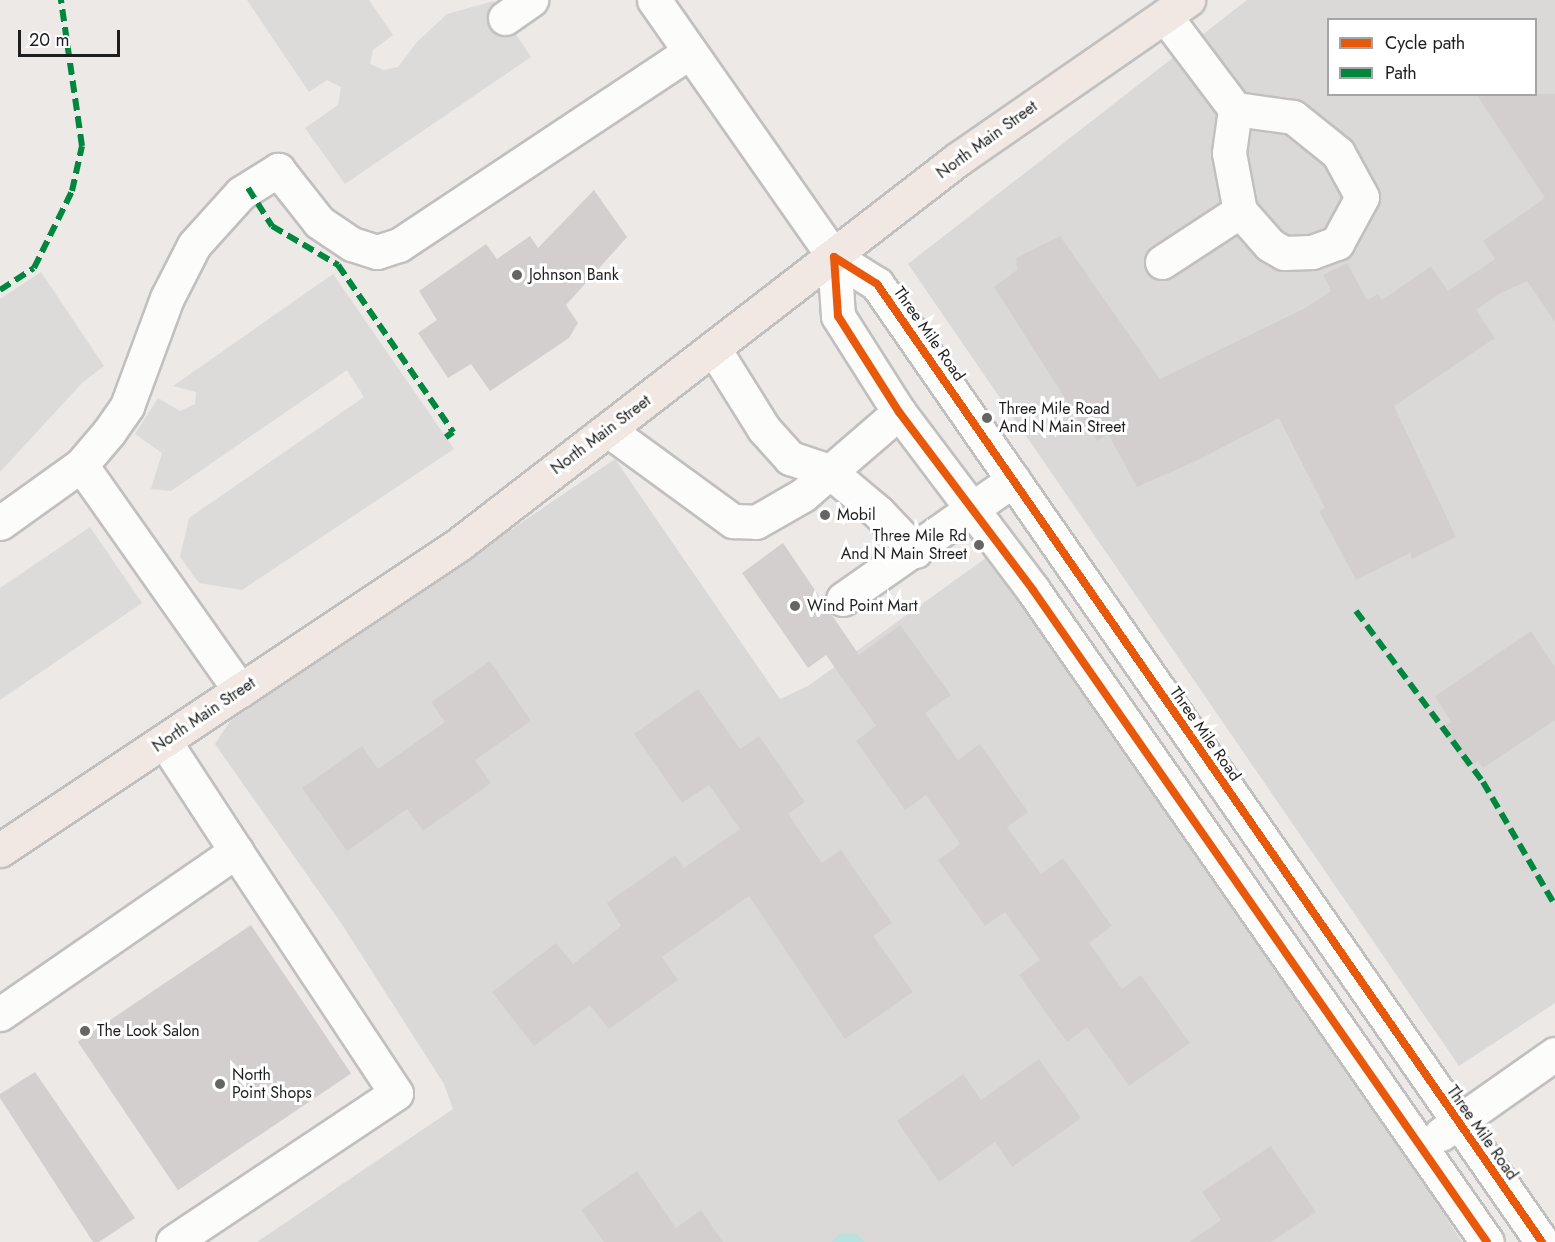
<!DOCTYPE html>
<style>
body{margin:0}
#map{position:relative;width:1555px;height:1242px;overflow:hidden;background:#ece9e7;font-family:Jost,sans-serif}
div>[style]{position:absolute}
.residential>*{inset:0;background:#dbd9d8}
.parking>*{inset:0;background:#dcdbda}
.water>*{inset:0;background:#b9e2df}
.building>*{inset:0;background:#d3cfce;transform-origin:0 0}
.roads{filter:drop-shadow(2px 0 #c2c0bf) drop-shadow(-2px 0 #c2c0bf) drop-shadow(0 2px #c2c0bf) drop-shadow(0 -2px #c2c0bf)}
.minor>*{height:33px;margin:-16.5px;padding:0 16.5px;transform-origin:16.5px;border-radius:16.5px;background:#fcfcfb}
.major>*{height:33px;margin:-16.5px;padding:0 16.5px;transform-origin:16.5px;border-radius:16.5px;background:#f1e8e4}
.quiet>*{height:6px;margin-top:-3px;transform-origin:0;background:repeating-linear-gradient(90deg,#00873e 0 12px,transparent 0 18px)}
.cycleway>*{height:8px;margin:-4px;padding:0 4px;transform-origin:4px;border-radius:4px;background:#e8590c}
.dots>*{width:16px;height:16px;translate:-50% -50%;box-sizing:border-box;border:3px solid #fff;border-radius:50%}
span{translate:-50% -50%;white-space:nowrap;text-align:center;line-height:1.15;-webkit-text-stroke:6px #fff;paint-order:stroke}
.street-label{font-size:16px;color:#1e1e1e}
.poi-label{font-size:16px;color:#1e1e1e}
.left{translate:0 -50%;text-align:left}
.right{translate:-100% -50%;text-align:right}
.legend{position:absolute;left:1327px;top:18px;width:210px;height:78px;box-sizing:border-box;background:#fff;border:2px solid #a5a5a5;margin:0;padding:8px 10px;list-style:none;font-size:18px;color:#1e1e1e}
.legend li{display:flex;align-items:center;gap:12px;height:30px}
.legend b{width:30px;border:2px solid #a5a5a5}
.scale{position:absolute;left:18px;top:30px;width:102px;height:27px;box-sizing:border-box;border:3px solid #1e1e1e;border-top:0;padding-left:8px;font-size:18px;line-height:21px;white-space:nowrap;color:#1e1e1e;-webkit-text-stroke:4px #fff;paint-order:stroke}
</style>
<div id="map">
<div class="residential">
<i style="clip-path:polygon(evenodd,1247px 0,1555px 0,1555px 1003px,1459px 1066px,908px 264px,1247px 0,1328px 20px,1536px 20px,1536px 94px,1328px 94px,1328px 20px)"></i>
<i style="clip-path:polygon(615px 459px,780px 699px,808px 686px,990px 555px,1009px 577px,1028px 617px,1116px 727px,1286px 970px,1462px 1242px,257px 1242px,453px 1109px,444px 1084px,341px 923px,215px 744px,231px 720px)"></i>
</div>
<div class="parking">
<i style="clip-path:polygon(247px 0,369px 0,393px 35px,373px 50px,370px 64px,384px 70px,398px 67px,417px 42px,447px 14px,494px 1px,531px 57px,345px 184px,305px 128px,338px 105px,341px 87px,327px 80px,309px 92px)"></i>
<i style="clip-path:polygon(41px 272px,104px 366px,83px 382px,0 472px,0 299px)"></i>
<i style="clip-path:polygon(333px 274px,454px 449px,242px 590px,199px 583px,180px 557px,189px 518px,364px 397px,347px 370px,171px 491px,151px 489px,162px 453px,135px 434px,158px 398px,180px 411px,195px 404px,196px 392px,173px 386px)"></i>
<i style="clip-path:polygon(90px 527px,142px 603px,0 700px,0 588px)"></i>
</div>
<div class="water">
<i style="clip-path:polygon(848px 1233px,856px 1234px,865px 1242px,831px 1242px,840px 1234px)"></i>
</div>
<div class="building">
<i style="clip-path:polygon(1476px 94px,1555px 94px,1555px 322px,1527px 281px,1499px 294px,1476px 310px,1495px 338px,1394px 406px,1456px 537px,1412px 559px,1410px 553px,1356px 580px,1319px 511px,1325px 508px,1279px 418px,1198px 460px,1137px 487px,1108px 434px,1097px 441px,1087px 426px,1084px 428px,994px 287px,1017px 270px,1016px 258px,1060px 236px,1160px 379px,1305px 308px,1331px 291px,1323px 275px,1347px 263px,1367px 300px,1378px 294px,1382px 300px,1431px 266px,1448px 291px,1495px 259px,1483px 241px,1545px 198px)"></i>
<i style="clip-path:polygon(594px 190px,627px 237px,566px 305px,578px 323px,569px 338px,490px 391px,471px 364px,448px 378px,418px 333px,437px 320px,419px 291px,486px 244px,497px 259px,530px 236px,538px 248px)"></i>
<i style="clip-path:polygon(783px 543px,859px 655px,900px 625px,951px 695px,925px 713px,958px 760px,980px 744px,1028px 812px,1007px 827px,1041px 874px,1063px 858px,1112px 926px,1089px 943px,1122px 989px,1141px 975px,1190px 1043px,1129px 1086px,1087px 1027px,1067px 1042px,1019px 975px,1040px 960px,1005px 912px,985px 926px,938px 860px,960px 844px,926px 795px,905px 810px,856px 741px,876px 726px,826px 655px,808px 668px,742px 573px)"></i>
<i style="clip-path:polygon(1531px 631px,1555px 667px,1555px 720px,1483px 768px,1478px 761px,1467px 768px,1441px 729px,1451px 722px,1435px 696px)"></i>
<i style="clip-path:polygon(490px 661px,531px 721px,475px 760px,491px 783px,423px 831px,407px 809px,347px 851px,302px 788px,362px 746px,378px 769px,445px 722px,431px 702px)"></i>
<i style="clip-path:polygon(698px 689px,740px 749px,759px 736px,805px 802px,788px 814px,822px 863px,841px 850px,892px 923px,873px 936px,913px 992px,845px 1039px,749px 896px,662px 957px,678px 980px,609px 1029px,590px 1005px,534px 1046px,492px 992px,556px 943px,573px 964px,621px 926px,607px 903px,675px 855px,684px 868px,740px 829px,709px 785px,682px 803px,634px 734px)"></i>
<i style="left:251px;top:925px;width:179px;height:209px;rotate:56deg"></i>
<i style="clip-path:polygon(1039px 1059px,1081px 1118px,1012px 1167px,995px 1142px,939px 1182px,897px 1121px,963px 1074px,981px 1100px)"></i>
<i style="clip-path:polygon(35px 1072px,135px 1218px,99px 1242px,93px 1242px,0 1098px,0 1094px)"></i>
<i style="clip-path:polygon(1271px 1146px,1316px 1212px,1271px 1242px,1189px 1242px,1221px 1220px,1202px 1192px)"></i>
<i style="clip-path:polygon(637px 1171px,676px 1228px,701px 1210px,723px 1242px,604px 1242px,581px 1210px)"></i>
</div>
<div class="roads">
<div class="minor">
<i style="left:654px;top:0;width:314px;rotate:55deg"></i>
<i style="left:834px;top:257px;width:51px;rotate:32.1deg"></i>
<i style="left:877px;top:284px;width:1166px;rotate:55.23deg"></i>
<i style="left:1165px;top:16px;width:116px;rotate:53deg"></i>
<i style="left:1235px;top:109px;width:44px;rotate:97.8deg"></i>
<i style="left:1229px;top:153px;width:59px;rotate:79.3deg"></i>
<i style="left:1240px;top:211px;width:45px;rotate:48.6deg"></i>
<i style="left:1270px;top:245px;width:16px;rotate:30deg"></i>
<i style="left:1284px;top:253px;width:28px;rotate:-2deg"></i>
<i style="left:1312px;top:252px;width:27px;rotate:-20deg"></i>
<i style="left:1337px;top:243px;width:52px;rotate:-61.5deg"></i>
<i style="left:1362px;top:197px;width:50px;rotate:-118.6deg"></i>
<i style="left:1338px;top:153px;width:58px;rotate:-141.3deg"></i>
<i style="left:1293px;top:117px;width:59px;rotate:-172.1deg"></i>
<i style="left:505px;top:18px;width:32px;rotate:-35deg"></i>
<i style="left:834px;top:257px;width:59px;rotate:86.1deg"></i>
<i style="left:838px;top:316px;width:114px;rotate:57.6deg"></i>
<i style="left:899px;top:412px;width:223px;rotate:53deg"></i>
<i style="left:1033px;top:590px;width:794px;rotate:55.15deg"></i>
<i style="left:1162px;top:262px;width:93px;rotate:-33.2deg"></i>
<i style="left:714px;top:349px;width:94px;rotate:58deg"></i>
<i style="left:764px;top:429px;width:39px;rotate:48deg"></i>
<i style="left:790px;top:458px;width:41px;rotate:18.4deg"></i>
<i style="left:829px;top:471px;width:64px;rotate:39.9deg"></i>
<i style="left:878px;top:512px;width:54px;rotate:46.5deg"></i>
<i style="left:608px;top:430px;width:155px;rotate:36.1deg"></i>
<i style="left:733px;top:521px;width:23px;rotate:2deg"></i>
<i style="left:756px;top:522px;width:54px;rotate:-29.9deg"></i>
<i style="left:803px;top:495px;width:127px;rotate:-40.8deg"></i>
<i style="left:81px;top:465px;width:276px;rotate:54.8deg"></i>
<i style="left:0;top:523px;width:100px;rotate:-35.6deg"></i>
<i style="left:81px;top:465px;width:43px;rotate:-49.7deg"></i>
<i style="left:109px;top:432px;width:32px;rotate:-55deg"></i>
<i style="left:127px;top:406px;width:115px;rotate:-69.7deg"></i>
<i style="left:167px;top:298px;width:59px;rotate:-63deg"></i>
<i style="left:194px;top:245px;width:70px;rotate:-47.9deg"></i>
<i style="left:241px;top:193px;width:44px;rotate:-31.9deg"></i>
<i style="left:278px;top:170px;width:66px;rotate:51.7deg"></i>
<i style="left:319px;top:222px;width:40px;rotate:34deg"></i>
<i style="left:352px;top:244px;width:26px;rotate:18deg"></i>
<i style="left:377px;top:252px;width:23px;rotate:-18deg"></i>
<i style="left:399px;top:245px;width:349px;rotate:-33.6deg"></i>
<i style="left:843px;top:599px;width:208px;rotate:-35deg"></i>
<i style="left:0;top:1014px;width:287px;rotate:-34.6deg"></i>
<i style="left:236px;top:851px;width:130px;rotate:-123.1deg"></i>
<i style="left:1441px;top:1134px;width:139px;rotate:-35.1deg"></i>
<i style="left:173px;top:1242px;width:268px;rotate:-33.7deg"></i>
<i style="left:396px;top:1093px;width:290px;rotate:-123.5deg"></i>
</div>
<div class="major">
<i style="left:0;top:850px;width:550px;rotate:-33.66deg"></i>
<i style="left:458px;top:545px;width:632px;rotate:-37.67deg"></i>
<i style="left:958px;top:159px;width:280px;rotate:-34.7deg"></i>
</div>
</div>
<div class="quiet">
<i style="left:248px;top:188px;width:45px;rotate:57.7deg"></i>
<i style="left:272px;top:226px;width:77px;rotate:30.6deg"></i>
<i style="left:338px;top:265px;width:203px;rotate:55.4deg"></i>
<i style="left:453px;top:432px;width:9px;rotate:144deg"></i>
<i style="left:0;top:290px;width:40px;rotate:-32.9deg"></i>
<i style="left:34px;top:268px;width:86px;rotate:-63.7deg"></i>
<i style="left:72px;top:191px;width:46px;rotate:-77.5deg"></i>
<i style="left:82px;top:146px;width:148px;rotate:-98.2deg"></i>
<i style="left:1356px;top:611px;width:213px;rotate:53.4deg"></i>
<i style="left:1483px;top:782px;width:143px;rotate:59.7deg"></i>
</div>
<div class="cycleway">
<i style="left:834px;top:257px;width:51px;rotate:32.1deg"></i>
<i style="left:877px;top:284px;width:1166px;rotate:55.23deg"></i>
<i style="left:834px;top:257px;width:59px;rotate:86.1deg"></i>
<i style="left:838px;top:316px;width:114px;rotate:57.6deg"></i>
<i style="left:899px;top:412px;width:223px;rotate:53deg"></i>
<i style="left:1033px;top:590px;width:794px;rotate:55.15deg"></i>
</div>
<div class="dots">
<i style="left:517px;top:275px;background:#666564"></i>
<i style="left:987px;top:418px;background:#666564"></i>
<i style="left:825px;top:515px;background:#666564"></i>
<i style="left:979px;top:545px;background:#666564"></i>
<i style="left:795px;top:606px;background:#666564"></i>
<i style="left:85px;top:1031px;background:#666564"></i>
<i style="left:220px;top:1084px;background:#666564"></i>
</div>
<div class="street-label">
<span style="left:987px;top:140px;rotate:-36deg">North Main Street</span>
<span style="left:929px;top:334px;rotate:55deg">Three Mile Road</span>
<span style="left:601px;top:435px;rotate:-37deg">North Main Street</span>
<span style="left:204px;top:715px;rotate:-34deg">North Main Street</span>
<span style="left:1205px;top:734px;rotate:55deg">Three Mile Road</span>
<span style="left:1482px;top:1133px;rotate:55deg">Three Mile Road</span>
</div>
<div class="poi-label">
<span class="left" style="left:529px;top:275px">Johnson Bank</span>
<span class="left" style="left:999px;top:418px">Three Mile Road<br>And N Main Street</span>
<span class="left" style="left:837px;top:515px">Mobil</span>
<span class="right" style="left:967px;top:545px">Three Mile Rd<br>And N Main Street</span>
<span class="left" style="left:807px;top:606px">Wind Point Mart</span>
<span class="left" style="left:97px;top:1031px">The Look Salon</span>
<span class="left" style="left:232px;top:1084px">North<br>Point Shops</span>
</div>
<ul class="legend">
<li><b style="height:8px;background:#e8590c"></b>Cycle path</li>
<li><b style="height:8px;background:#00873e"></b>Path</li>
</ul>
<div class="scale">20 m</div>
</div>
